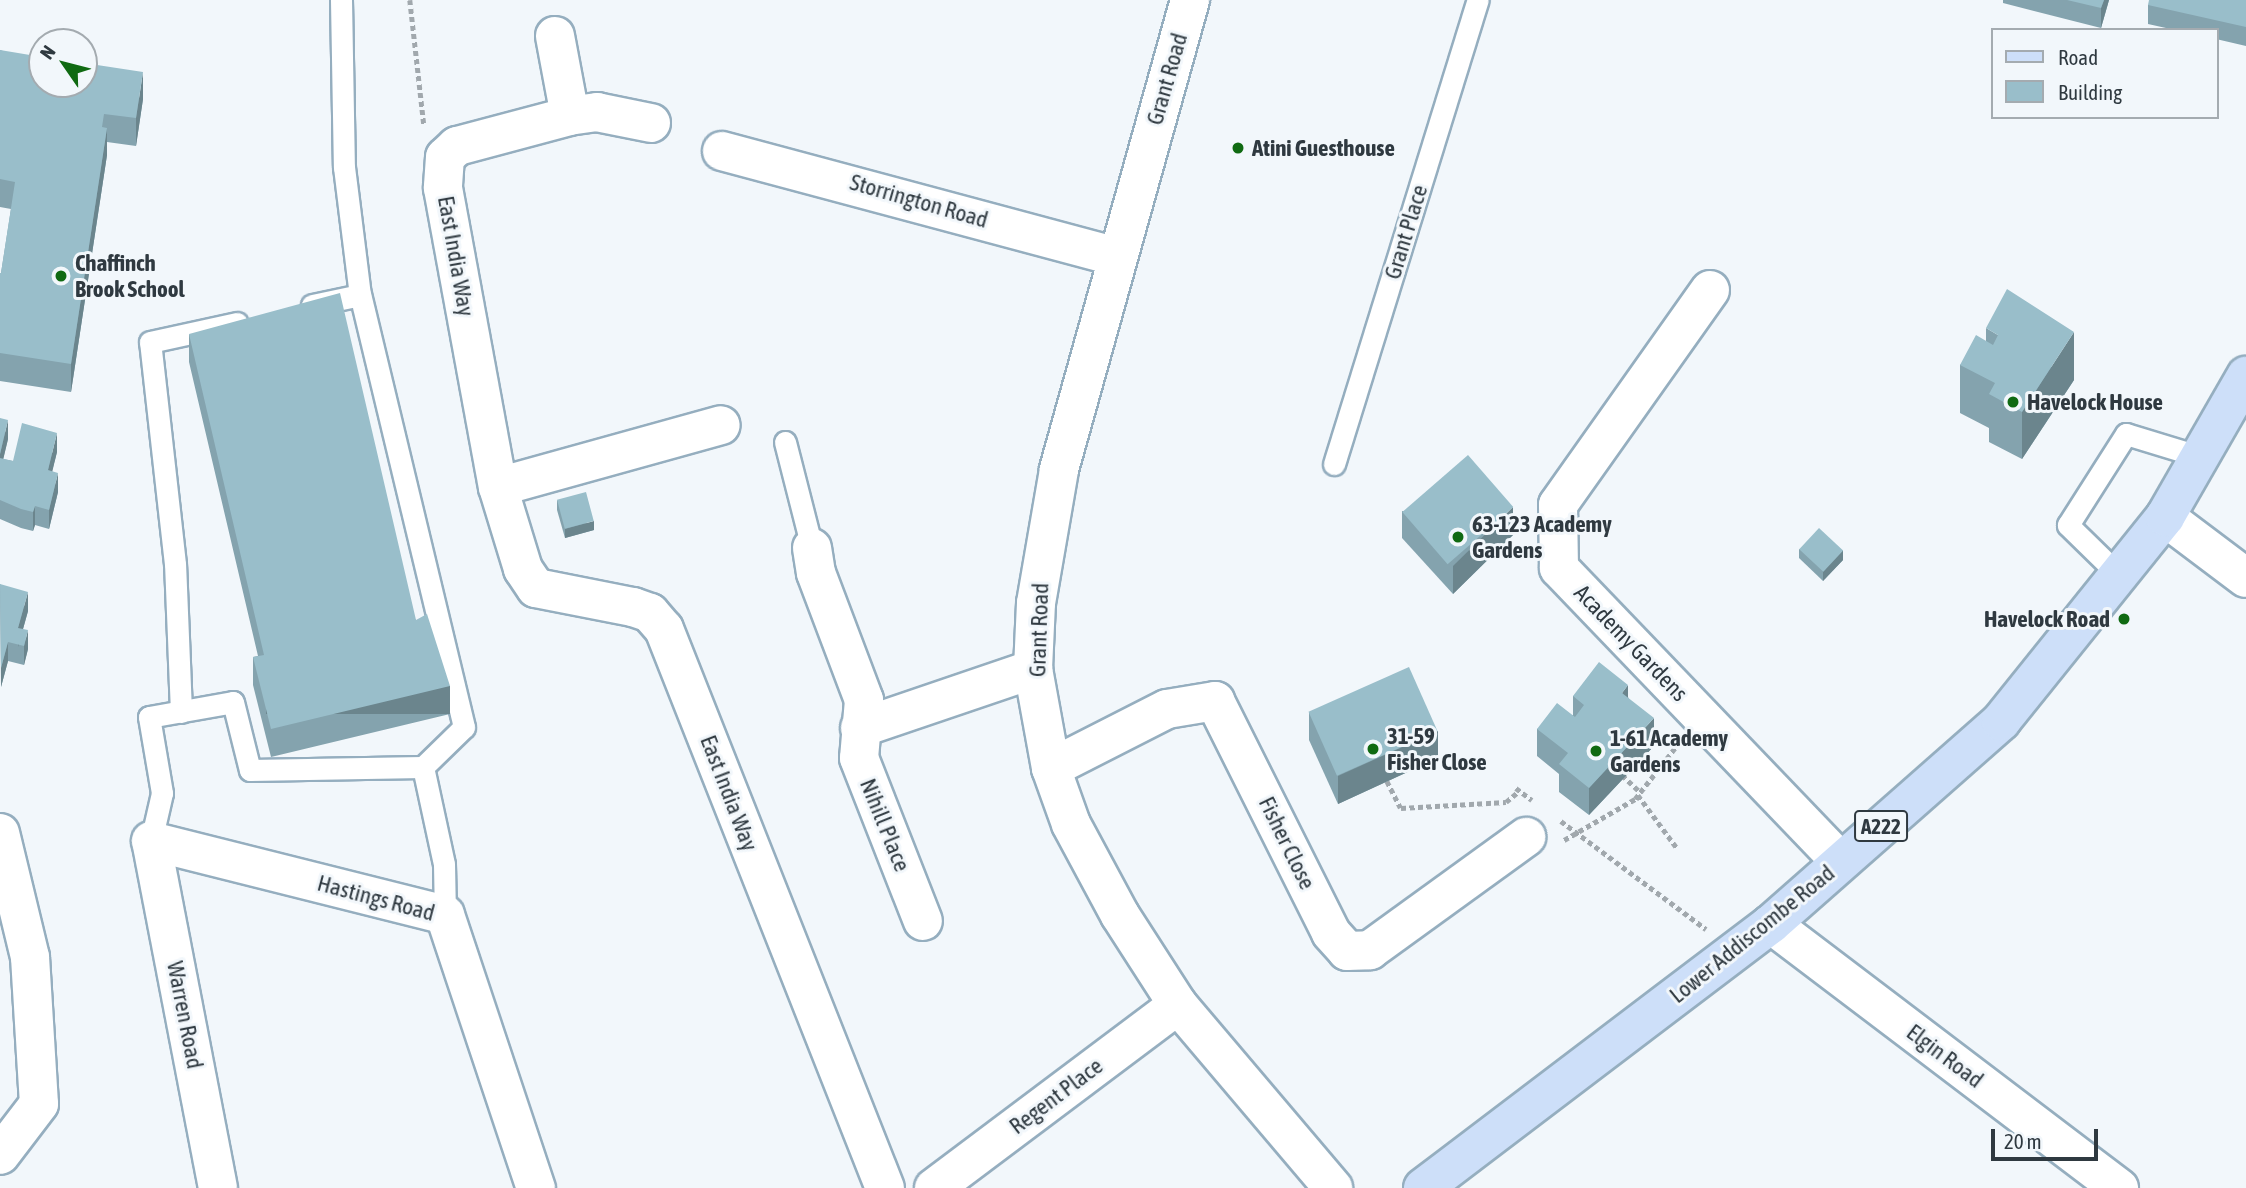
<!DOCTYPE html>
<style>
body{margin:0}
#map{position:relative;width:2246px;height:1188px;overflow:hidden;background:#f2f7fb;font-family:"Asap Condensed",sans-serif}
div>[style]{position:absolute}
.path>*{height:4.5px;margin-top:-2.25px;transform-origin:0;background:repeating-linear-gradient(90deg,#a1a8ad 0 5px,transparent 0 8.5px)}
.roads{filter:drop-shadow(2px 0 #95aebf) drop-shadow(-2px 0 #95aebf) drop-shadow(0 2px #95aebf) drop-shadow(0 -2px #95aebf)}
.lane>*{height:21px;margin:-10.5px;padding:0 10.5px;transform-origin:10.5px;border-radius:10.5px;background:#fff}
.street>*{height:38px;margin:-19px;padding:0 19px;transform-origin:19px;border-radius:19px;background:#fff}
.primary>*{height:38px;margin:-19px;padding:0 19px;transform-origin:19px;border-radius:19px;background:#cddff9}
.wall>*{inset:0;background:#84a3ae}
.shaded-wall>*{inset:0;background:#6b858d;transform-origin:0 0}
.building>*{inset:0;background:#99beca;transform-origin:0 0}
.dots>*{width:19px;height:19px;translate:-50% -50%;box-sizing:border-box;border:4px solid #f2f7fb;border-radius:50%}
span{translate:-50% -50%;white-space:nowrap;text-align:center;line-height:1.15;-webkit-text-stroke:6px #f2f7fb;paint-order:stroke}
.shield-label span{padding:2px 5px;background:#f2f7fb;border:2px solid;border-radius:5px;-webkit-text-stroke-width:0}
.shield-label{font-size:21px;color:#2f3940;font-weight:700}
.street-label{font-size:23px;color:#2f3940}
.poi-label{font-size:23px;color:#2f3940;font-weight:700}
.left{translate:0 -50%;text-align:left}
.right{translate:-100% -50%;text-align:right}
.legend{position:absolute;left:1991px;top:28px;width:228px;height:91px;box-sizing:border-box;background:#f2f7fb;border:2px solid #a4abb0;margin:0;padding:9px 12px;list-style:none;font-size:21px;color:#2f3940}
.legend li{display:flex;align-items:center;gap:14px;height:35px}
.legend b{width:35px;border:2px solid #a4abb0}
.north{position:absolute;left:28px;top:28px;width:70px;height:70px;box-sizing:border-box;background:#f2f7fb;border:2px solid #a4abb0;border-radius:50%;rotate:305deg;font-size:19px;font-weight:700;line-height:28px;text-align:center;color:#2f3940}
.north::after{content:'';display:block;margin:auto;width:24px;height:32px;background:#106a12;clip-path:polygon(50% 0,100% 100%,50% 72%,0 100%)}
.scale{position:absolute;left:1991px;top:1129px;width:107px;height:32px;box-sizing:border-box;border:4px solid #2f3940;border-top:0;padding-left:9px;font-size:21px;line-height:24px;white-space:nowrap;color:#2f3940;-webkit-text-stroke:5px #f2f7fb;paint-order:stroke}
</style>
<div id="map">
<div class="path">
<i style="left:410px;top:0;width:125px;rotate:83.6deg"></i>
<i style="left:1622px;top:775px;width:23px;rotate:43deg"></i>
<i style="left:1387px;top:781px;width:30px;rotate:63deg"></i>
<i style="left:1401px;top:808px;width:105px;rotate:-3.3deg"></i>
<i style="left:1506px;top:802px;width:17px;rotate:-40deg"></i>
<i style="left:1516px;top:788px;width:20px;rotate:37deg"></i>
<i style="left:1638px;top:795px;width:66px;rotate:53.7deg"></i>
<i style="left:1561px;top:821px;width:181px;rotate:36.7deg"></i>
<i style="left:1564px;top:840px;width:82px;rotate:-30deg"></i>
<i style="left:1635px;top:799px;width:70px;rotate:-52deg"></i>
</div>
<div class="roads">
<div class="lane">
<i style="left:341px;top:0;width:167px;rotate:89deg"></i>
<i style="left:344px;top:167px;width:129px;rotate:82.9deg"></i>
<i style="left:785px;top:442px;width:109px;rotate:75.7deg"></i>
<i style="left:1334px;top:464px;width:486px;rotate:-72.8deg"></i>
<i style="left:2120px;top:576px;width:73px;rotate:-135.6deg"></i>
<i style="left:2068px;top:525px;width:108px;rotate:-57.5deg"></i>
<i style="left:2126px;top:434px;width:78px;rotate:17deg"></i>
<i style="left:181px;top:712px;width:148px;rotate:-92.3deg"></i>
<i style="left:175px;top:564px;width:223px;rotate:-96.4deg"></i>
<i style="left:150px;top:342px;width:89px;rotate:-12.3deg"></i>
<i style="left:423px;top:767px;width:99px;rotate:77.8deg"></i>
<i style="left:444px;top:864px;width:51px;rotate:88.9deg"></i>
<i style="left:151px;top:841px;width:49px;rotate:-77.1deg"></i>
<i style="left:162px;top:793px;width:77px;rotate:-99.7deg"></i>
<i style="left:149px;top:717px;width:85px;rotate:-10.1deg"></i>
<i style="left:233px;top:702px;width:70px;rotate:76deg"></i>
<i style="left:250px;top:770px;width:173px;rotate:-1deg"></i>
<i style="left:423px;top:767px;width:57px;rotate:-44.3deg"></i>
<i style="left:464px;top:727px;width:444px;rotate:-103.5deg"></i>
<i style="left:360px;top:295px;width:49px;rotate:168.2deg"></i>
</div>
<div class="street">
<i style="left:1190px;top:0;width:488px;rotate:105.6deg"></i>
<i style="left:1059px;top:470px;width:135px;rotate:99.8deg"></i>
<i style="left:1036px;top:603px;width:66px;rotate:92.6deg"></i>
<i style="left:1033px;top:669px;width:101px;rotate:79.7deg"></i>
<i style="left:1051px;top:768px;width:59px;rotate:70.3deg"></i>
<i style="left:1071px;top:824px;width:103px;rotate:61.7deg"></i>
<i style="left:1120px;top:915px;width:107px;rotate:57.2deg"></i>
<i style="left:1178px;top:1005px;width:240px;rotate:49.7deg"></i>
<i style="left:555px;top:36px;width:81px;rotate:79.4deg"></i>
<i style="left:651px;top:123px;width:55px;rotate:-168.5deg"></i>
<i style="left:597px;top:112px;width:27px;rotate:172deg"></i>
<i style="left:570px;top:116px;width:117px;rotate:165.1deg"></i>
<i style="left:457px;top:146px;width:16px;rotate:137deg"></i>
<i style="left:445px;top:157px;width:31px;rotate:94deg"></i>
<i style="left:443px;top:188px;width:304px;rotate:79.6deg"></i>
<i style="left:498px;top:487px;width:86px;rotate:73deg"></i>
<i style="left:523px;top:569px;width:23px;rotate:56deg"></i>
<i style="left:536px;top:588px;width:99px;rotate:11.1deg"></i>
<i style="left:633px;top:607px;width:18px;rotate:19deg"></i>
<i style="left:650px;top:613px;width:21px;rotate:49deg"></i>
<i style="left:664px;top:629px;width:601px;rotate:68.43deg"></i>
<i style="left:722px;top:151px;width:407px;rotate:15deg"></i>
<i style="left:1710px;top:290px;width:263px;rotate:125.3deg"></i>
<i style="left:1558px;top:505px;width:63px;rotate:89.1deg"></i>
<i style="left:1559px;top:568px;width:407px;rotate:46.2deg"></i>
<i style="left:498px;top:487px;width:231px;rotate:-15.5deg"></i>
<i style="left:2165px;top:517px;width:101px;rotate:37deg"></i>
<i style="left:812px;top:548px;width:25px;rotate:81deg"></i>
<i style="left:816px;top:573px;width:136px;rotate:69.3deg"></i>
<i style="left:864px;top:700px;width:58px;rotate:94.9deg"></i>
<i style="left:859px;top:758px;width:175px;rotate:68.6deg"></i>
<i style="left:860px;top:728px;width:183px;rotate:-18.8deg"></i>
<i style="left:1051px;top:768px;width:130px;rotate:-27deg"></i>
<i style="left:1167px;top:709px;width:49px;rotate:-9.5deg"></i>
<i style="left:1215px;top:701px;width:259px;rotate:63.4deg"></i>
<i style="left:1331px;top:933px;width:24px;rotate:48deg"></i>
<i style="left:1347px;top:951px;width:23px;rotate:-2deg"></i>
<i style="left:1370px;top:950px;width:193px;rotate:-35.9deg"></i>
<i style="left:0;top:833px;width:128px;rotate:76.4deg"></i>
<i style="left:30px;top:957px;width:147px;rotate:86.5deg"></i>
<i style="left:39px;top:1104px;width:64px;rotate:127.4deg"></i>
<i style="left:1771px;top:924px;width:437px;rotate:37.2deg"></i>
<i style="left:218px;top:1188px;width:353px;rotate:-100.9deg"></i>
<i style="left:151px;top:841px;width:303px;rotate:14.1deg"></i>
<i style="left:445px;top:915px;width:288px;rotate:71.6deg"></i>
<i style="left:934px;top:1188px;width:305px;rotate:-36.9deg"></i>
</div>
<div class="primary">
<i style="left:1423px;top:1188px;width:437px;rotate:-37.2deg"></i>
<i style="left:1771px;top:924px;width:307px;rotate:-41.4deg"></i>
<i style="left:2001px;top:721px;width:262px;rotate:-51.2deg"></i>
<i style="left:2165px;top:517px;width:163px;rotate:-60.1deg"></i>
</div>
</div>
<div class="wall">
<i style="clip-path:polygon(2003px 0,2109px 0,2101px 28px,2003px 3px)"></i>
<i style="clip-path:polygon(2246px 0,2246px 46px,2216px 39px,2216px 30px,2175px 30px,2148px 24px,2148px 5px)"></i>
<i style="clip-path:polygon(0 50px,143px 99px,136px 146px,107px 142px,107px 155px,71px 392px,0 381px,0 273px,1px 273px,11px 209px,0 207px)"></i>
<i style="clip-path:polygon(1986px 328px,2074px 380px,2022px 459px,1989px 442px,1989px 428px,1960px 413px,1960px 365px,1986px 341px)"></i>
<i style="clip-path:polygon(189px 334px,416px 620px,450px 714px,271px 757px,253px 685px,253px 657px,258px 656px,189px 362px)"></i>
<i style="clip-path:polygon(0 418px,8px 439px,3px 459px,13px 461px,57px 452px,52px 471px,58px 492px,49px 529px,35px 525px,33px 531px,21px 528px,0 519px)"></i>
<i style="clip-path:polygon(557px 500px,594px 530px,565px 538px,557px 510px)"></i>
<i style="clip-path:polygon(1402px 511px,1513px 535px,1453px 594px,1402px 538px)"></i>
<i style="clip-path:polygon(1799px 549px,1843px 560px,1823px 581px,1799px 558px)"></i>
<i style="clip-path:polygon(0 584px,28px 611px,23px 629px,28px 649px,24px 665px,8px 661px,1px 687px)"></i>
<i style="clip-path:polygon(1573px 696px,1628px 697px,1654px 746px,1589px 815px,1559px 792px,1559px 774px,1537px 756px,1537px 729px,1573px 715px)"></i>
<i style="clip-path:polygon(1309px 712px,1438px 758px,1338px 804px,1309px 740px)"></i>
</div>
<div class="shaded-wall">
<i style="clip-path:polygon(2104px 0,2109px 0,2101px 28px,2101px 8px)"></i>
<i style="clip-path:polygon(143px 72px,143px 99px,136px 146px,136px 118px)"></i>
<i style="clip-path:polygon(107px 128px,107px 155px,71px 392px,71px 364px)"></i>
<i style="clip-path:polygon(2074px 332px,2074px 380px,2022px 459px,2022px 412px)"></i>
<i style="clip-path:polygon(8px 420px,8px 439px,0 473px,0 454px)"></i>
<i style="clip-path:polygon(57px 433px,57px 452px,48px 489px,48px 470px)"></i>
<i style="clip-path:polygon(58px 473px,58px 492px,49px 529px,49px 510px)"></i>
<i style="clip-path:polygon(35px 506px,35px 525px,33px 531px,33px 512px)"></i>
<i style="clip-path:polygon(1513px 507px,1513px 535px,1453px 594px,1453px 566px)"></i>
<i style="clip-path:polygon(594px 521px,594px 530px,565px 538px,565px 529px)"></i>
<i style="clip-path:polygon(1843px 550px,1843px 560px,1823px 581px,1823px 571px)"></i>
<i style="clip-path:polygon(28px 592px,28px 611px,18px 647px,18px 628px)"></i>
<i style="clip-path:polygon(28px 630px,28px 649px,24px 665px,24px 646px)"></i>
<i style="clip-path:polygon(8px 642px,8px 661px,1px 687px,1px 668px)"></i>
<i style="clip-path:polygon(1628px 685px,1628px 713px,1622px 693px)"></i>
<i style="left:450px;top:686px;width:28px;height:184px;rotate:90deg"></i>
<i style="clip-path:polygon(1654px 718px,1654px 746px,1589px 815px,1589px 788px)"></i>
<i style="clip-path:polygon(1438px 731px,1438px 758px,1338px 804px,1338px 776px)"></i>
</div>
<div class="building">
<i style="clip-path:polygon(2067px 0,2104px 0,2101px 8px)"></i>
<i style="clip-path:polygon(2149px 0,2246px 0,2246px 27px,2148px 5px)"></i>
<i style="clip-path:polygon(0 50px,42px 57px,42px 84px,84px 84px,84px 63px,143px 72px,136px 118px,104px 114px,102px 127px,107px 128px,71px 364px,0 353px,0 273px,1px 273px,15px 182px,0 179px)"></i>
<i style="clip-path:polygon(2007px 289px,2074px 332px,2022px 412px,1989px 394px,1995px 383px,1960px 365px,1976px 335px,1993px 345px,1998px 335px,1986px 328px)"></i>
<i style="clip-path:polygon(340px 293px,416px 620px,427px 614px,450px 686px,271px 729px,253px 657px,264px 655px,189px 334px)"></i>
<i style="clip-path:polygon(0 418px,8px 420px,0 454px)"></i>
<i style="clip-path:polygon(22px 423px,57px 433px,48px 470px,58px 473px,49px 510px,35px 506px,33px 512px,21px 509px,0 500px,0 458px,13px 461px)"></i>
<i style="left:1468px;top:455px;width:69px;height:87px;rotate:49deg"></i>
<i style="left:586px;top:492px;width:30px;height:30px;rotate:75deg"></i>
<i style="left:1819px;top:528px;width:33px;height:29px;rotate:43deg"></i>
<i style="clip-path:polygon(0 584px,28px 592px,18px 628px,28px 630px,24px 646px,8px 642px,1px 668px)"></i>
<i style="clip-path:polygon(1599px 662px,1628px 685px,1622px 693px,1654px 718px,1589px 788px,1559px 764px,1568px 753px,1537px 729px,1557px 703px,1575px 717px,1584px 705px,1573px 696px)"></i>
<i style="left:1409px;top:667px;width:70px;height:110px;rotate:66deg"></i>
</div>
<div class="dots">
<i style="left:1238px;top:148px;background:#106a12"></i>
<i style="left:61px;top:276px;background:#106a12"></i>
<i style="left:2013px;top:402px;background:#106a12"></i>
<i style="left:1458px;top:537px;background:#106a12"></i>
<i style="left:2124px;top:619px;background:#106a12"></i>
<i style="left:1373px;top:749px;background:#106a12"></i>
<i style="left:1596px;top:751px;background:#106a12"></i>
</div>
<div class="shield-label">
<span style="left:1881px;top:826px">A222</span>
</div>
<div class="street-label">
<span style="left:1167px;top:79px;rotate:-74deg">Grant Road</span>
<span style="left:919px;top:201px;rotate:16deg">Storrington Road</span>
<span style="left:1406px;top:232px;rotate:-73deg">Grant Place</span>
<span style="left:456px;top:256px;rotate:80deg">East India Way</span>
<span style="left:1039px;top:630px;rotate:-88deg">Grant Road</span>
<span style="left:1631px;top:643px;rotate:46deg">Academy Gardens</span>
<span style="left:729px;top:793px;rotate:69deg">East India Way</span>
<span style="left:885px;top:825px;rotate:68deg">Nihill Place</span>
<span style="left:1287px;top:843px;rotate:64deg">Fisher Close</span>
<span style="left:376px;top:898px;rotate:15deg">Hastings Road</span>
<span style="left:1752px;top:934px;rotate:-39deg">Lower Addiscombe Road</span>
<span style="left:185px;top:1015px;rotate:79deg">Warren Road</span>
<span style="left:1945px;top:1056px;rotate:37deg">Elgin Road</span>
<span style="left:1056px;top:1096px;rotate:-37deg">Regent Place</span>
</div>
<div class="poi-label">
<span class="left" style="left:1252px;top:148px">Atini Guesthouse</span>
<span class="left" style="left:75px;top:276px">Chaffinch<br>Brook School</span>
<span class="left" style="left:2027px;top:402px">Havelock House</span>
<span class="left" style="left:1472px;top:537px">63-123 Academy<br>Gardens</span>
<span class="right" style="left:2110px;top:619px">Havelock Road</span>
<span class="left" style="left:1387px;top:749px">31-59<br>Fisher Close</span>
<span class="left" style="left:1610px;top:751px">1-61 Academy<br>Gardens</span>
</div>
<ul class="legend">
<li><b style="height:9px;background:#cddff9"></b>Road</li>
<li><b style="height:19px;background:#99beca"></b>Building</li>
</ul>
<div class="north">N</div>
<div class="scale">20 m</div>
</div>
